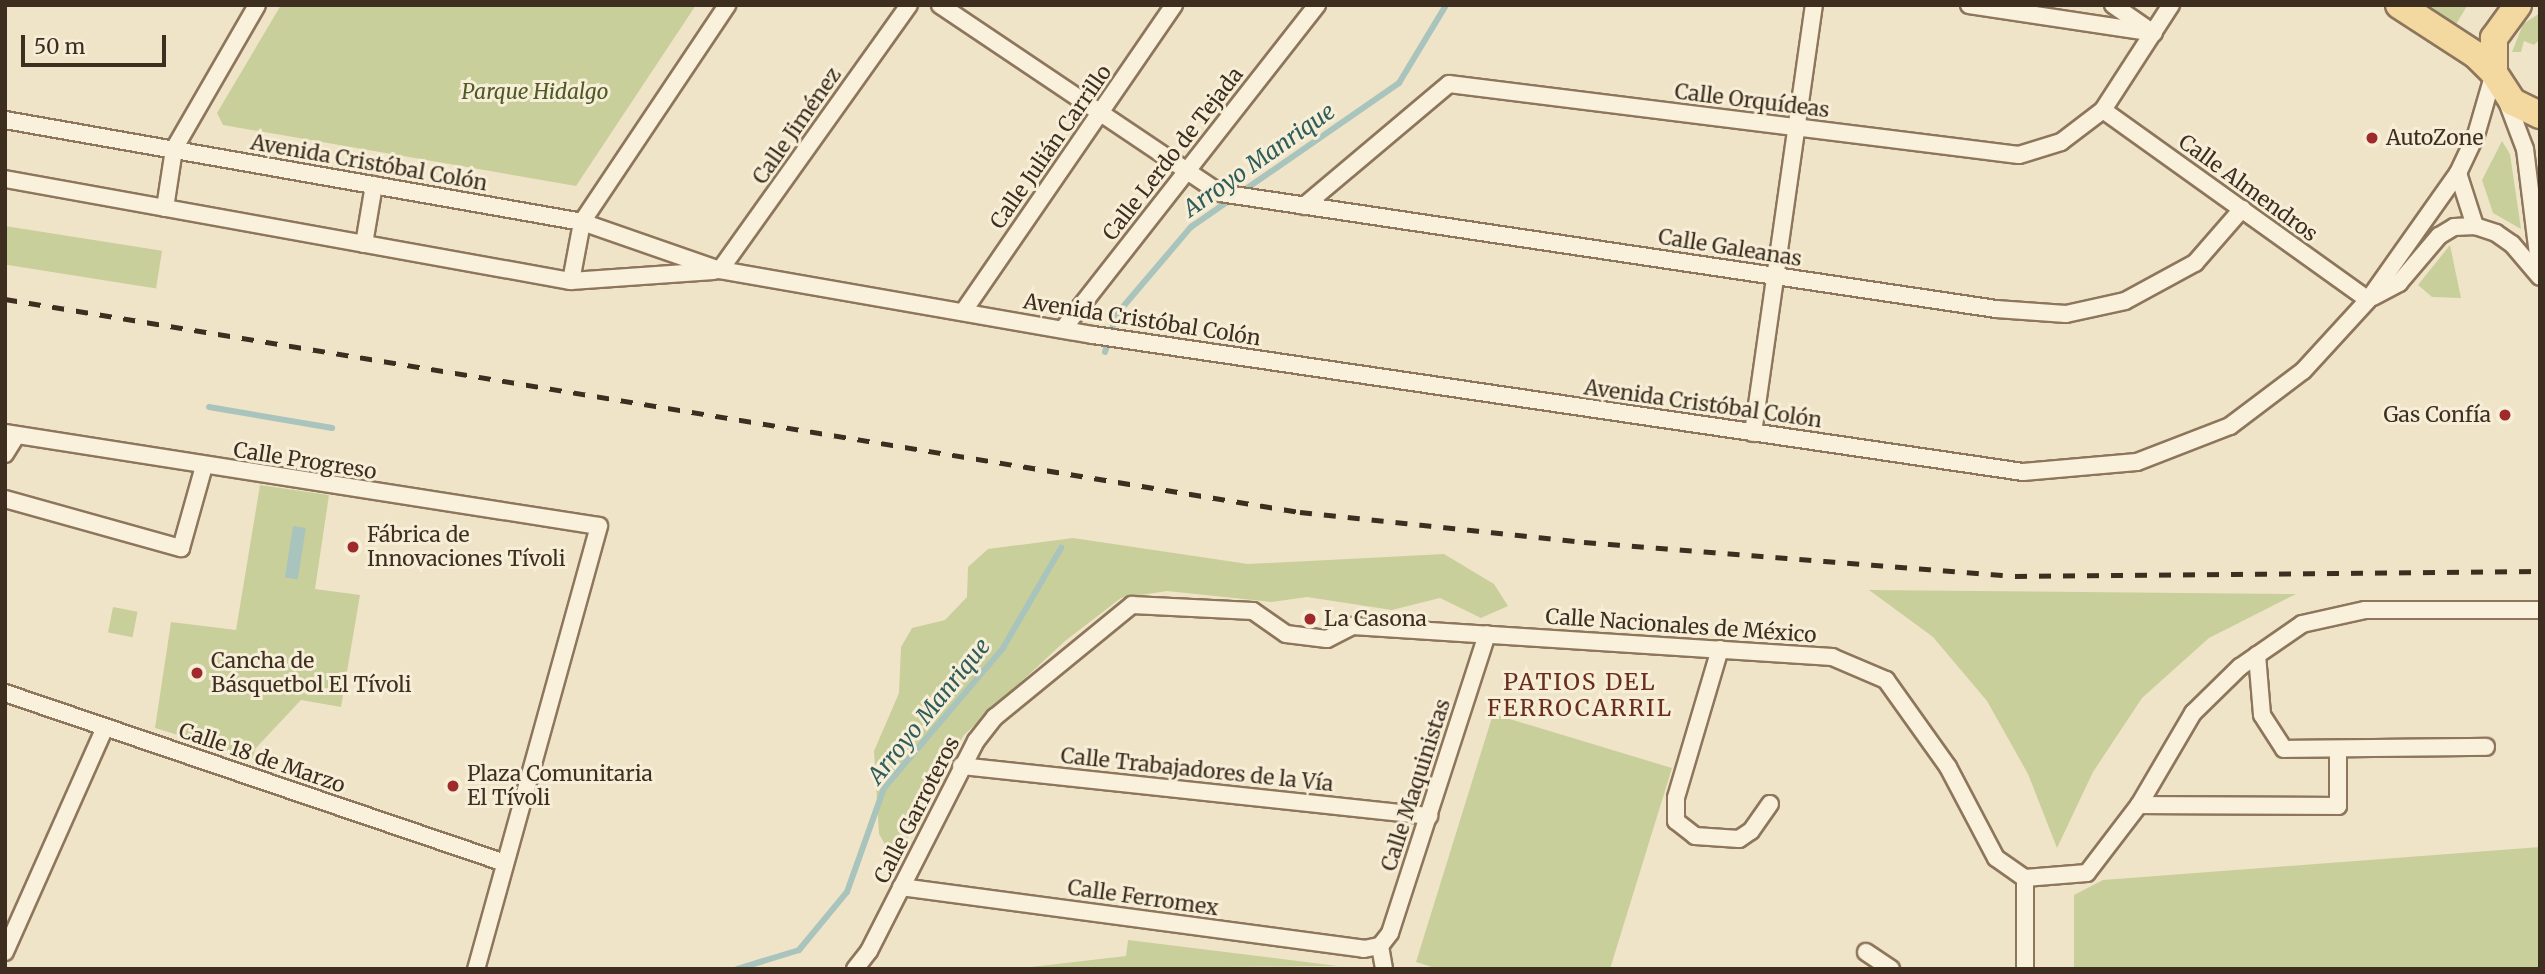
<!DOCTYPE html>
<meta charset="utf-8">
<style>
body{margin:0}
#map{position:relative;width:2545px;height:974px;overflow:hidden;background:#f0e4c8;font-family:Merriweather,serif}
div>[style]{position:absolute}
.green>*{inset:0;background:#c9cf9b;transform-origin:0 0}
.water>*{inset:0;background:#a9c4bc;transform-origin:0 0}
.stream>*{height:6px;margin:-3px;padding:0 3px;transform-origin:3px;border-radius:3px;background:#a9c4bc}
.roads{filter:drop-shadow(2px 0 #8d765c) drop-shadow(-2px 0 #8d765c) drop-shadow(0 2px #8d765c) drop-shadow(0 -2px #8d765c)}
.street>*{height:16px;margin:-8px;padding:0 8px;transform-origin:8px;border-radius:8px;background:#faf1dc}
.primary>*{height:26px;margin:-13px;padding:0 13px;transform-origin:13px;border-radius:13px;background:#f3d9a0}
.rail>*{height:5px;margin-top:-2.5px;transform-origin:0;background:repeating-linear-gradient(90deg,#3d2e20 0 12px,transparent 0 24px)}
.dots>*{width:19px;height:19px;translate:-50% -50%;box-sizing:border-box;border:4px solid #f7eed8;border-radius:50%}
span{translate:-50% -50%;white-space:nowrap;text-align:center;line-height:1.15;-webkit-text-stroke:6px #f7eed8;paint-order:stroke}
.park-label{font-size:21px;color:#4d5a26;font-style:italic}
.street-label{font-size:21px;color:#3d2e20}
.poi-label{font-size:21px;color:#3d2e20}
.left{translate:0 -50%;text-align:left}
.right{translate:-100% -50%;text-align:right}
.water-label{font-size:23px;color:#2f5d5a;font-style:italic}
.neighbourhood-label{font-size:23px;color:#6b2e1e;letter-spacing:2px}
.frame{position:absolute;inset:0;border:7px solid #3d2e20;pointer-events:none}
.scale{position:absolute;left:21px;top:35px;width:145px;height:32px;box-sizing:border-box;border:4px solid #3d2e20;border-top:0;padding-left:9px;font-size:21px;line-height:24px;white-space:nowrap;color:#3d2e20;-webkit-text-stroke:5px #f7eed8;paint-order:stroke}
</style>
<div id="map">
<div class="green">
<i style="clip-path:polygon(281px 5px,696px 5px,576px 186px,223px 125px,217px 113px)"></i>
<i style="clip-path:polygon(2423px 5px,2465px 5px,2467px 6px,2455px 26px)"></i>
<i style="clip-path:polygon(2540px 13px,2540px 39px,2534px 45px,2524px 41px,2521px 52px,2512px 52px,2523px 24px)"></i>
<i style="clip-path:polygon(2502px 141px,2510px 154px,2521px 229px,2493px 213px,2482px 180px)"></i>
<i style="left:5px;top:226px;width:159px;height:38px;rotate:9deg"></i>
<i style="clip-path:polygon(2450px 245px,2461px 298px,2432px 297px,2418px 285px)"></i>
<i style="clip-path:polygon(260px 485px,329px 495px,315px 589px,360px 595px,341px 707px,301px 700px,255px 749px,253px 758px,155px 728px,171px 622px,236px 630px)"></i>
<i style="clip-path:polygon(1073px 538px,1248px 564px,1444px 554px,1494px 584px,1508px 606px,1481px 618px,1440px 598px,1392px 610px,1307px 597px,1272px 602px,1167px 591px,1121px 598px,1065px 641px,964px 735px,928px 795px,896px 863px,879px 834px,874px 751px,899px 693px,901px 647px,912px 628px,945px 620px,967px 597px,968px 567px,988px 549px)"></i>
<i style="clip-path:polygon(1869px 590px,2296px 594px,2209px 638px,2142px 698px,2093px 772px,2057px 848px,2028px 774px,1987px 701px,1933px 637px)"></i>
<i style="left:113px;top:607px;width:25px;height:26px;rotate:11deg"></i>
<i style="clip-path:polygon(1493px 714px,1672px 768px,1610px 969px,1438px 969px,1416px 962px)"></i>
<i style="clip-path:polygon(2540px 847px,2540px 969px,2074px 969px,2074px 895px,2103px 880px)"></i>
<i style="clip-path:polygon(1128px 940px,1338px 966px,1014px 969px,1126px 956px)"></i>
</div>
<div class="water">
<i style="left:293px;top:526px;width:13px;height:52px;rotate:9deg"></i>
</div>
<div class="stream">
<i style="left:1105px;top:352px;width:39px;rotate:-73deg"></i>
<i style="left:1116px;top:315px;width:116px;rotate:-49.6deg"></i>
<i style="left:1191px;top:227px;width:253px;rotate:-34.7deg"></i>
<i style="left:1399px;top:83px;width:91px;rotate:-58.9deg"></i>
<i style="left:209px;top:407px;width:125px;rotate:9.7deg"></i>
<i style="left:737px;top:969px;width:65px;rotate:-17deg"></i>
<i style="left:799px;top:950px;width:75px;rotate:-50.4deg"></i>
<i style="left:847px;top:892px;width:110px;rotate:-70.4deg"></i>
<i style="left:884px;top:788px;width:184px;rotate:-49.6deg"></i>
<i style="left:1003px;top:648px;width:116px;rotate:-59.9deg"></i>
</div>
<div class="roads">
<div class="street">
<i style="left:940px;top:5px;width:337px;rotate:33.9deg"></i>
<i style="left:1220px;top:193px;width:785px;rotate:8.5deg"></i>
<i style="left:1996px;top:309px;width:70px;rotate:4.1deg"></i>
<i style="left:2066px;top:314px;width:60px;rotate:-12.4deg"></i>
<i style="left:2125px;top:301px;width:80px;rotate:-28.5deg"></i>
<i style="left:2195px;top:263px;width:72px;rotate:-49deg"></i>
<i style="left:1969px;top:5px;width:187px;rotate:8.6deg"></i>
<i style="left:2113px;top:5px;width:44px;rotate:34.8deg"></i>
<i style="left:2506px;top:99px;width:53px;rotate:69.2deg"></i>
<i style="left:2525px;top:149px;width:124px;rotate:83deg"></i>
<i style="left:2103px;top:110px;width:326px;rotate:35.6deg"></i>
<i style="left:5px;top:120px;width:586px;rotate:10.02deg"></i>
<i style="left:582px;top:222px;width:146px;rotate:19.2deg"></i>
<i style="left:720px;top:270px;width:379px;rotate:9.9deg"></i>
<i style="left:1093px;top:335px;width:940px;rotate:8.38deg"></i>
<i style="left:2023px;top:472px;width:114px;rotate:-5deg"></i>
<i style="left:2137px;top:462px;width:100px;rotate:-21.2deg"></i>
<i style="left:2230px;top:426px;width:91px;rotate:-37deg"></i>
<i style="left:2303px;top:371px;width:96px;rotate:-47.5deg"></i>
<i style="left:2368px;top:300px;width:156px;rotate:-54.7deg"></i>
<i style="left:2458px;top:173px;width:42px;rotate:-64.7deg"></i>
<i style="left:2476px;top:135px;width:65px;rotate:-73.8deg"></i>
<i style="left:2458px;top:173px;width:56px;rotate:72.2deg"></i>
<i style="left:5px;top:179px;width:575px;rotate:10.22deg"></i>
<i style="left:571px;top:281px;width:143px;rotate:-4deg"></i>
<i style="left:1304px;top:206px;width:189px;rotate:-40.1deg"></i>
<i style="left:1449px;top:84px;width:574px;rotate:7.1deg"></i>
<i style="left:2019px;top:155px;width:44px;rotate:-17.2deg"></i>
<i style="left:2061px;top:142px;width:53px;rotate:-37.3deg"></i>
<i style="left:2103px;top:110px;width:125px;rotate:-57.1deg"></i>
<i style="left:165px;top:208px;width:60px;rotate:-81.3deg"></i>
<i style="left:174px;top:149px;width:166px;rotate:-60deg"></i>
<i style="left:364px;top:244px;width:60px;rotate:-80.4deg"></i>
<i style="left:720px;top:270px;width:325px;rotate:-54.5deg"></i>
<i style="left:571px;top:281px;width:60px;rotate:-79.4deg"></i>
<i style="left:582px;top:222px;width:261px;rotate:-56.2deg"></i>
<i style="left:2373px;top:297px;width:30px;rotate:-28deg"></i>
<i style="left:2399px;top:283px;width:62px;rotate:-49.6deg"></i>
<i style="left:2439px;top:236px;width:17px;rotate:-31deg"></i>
<i style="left:2454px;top:227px;width:21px;rotate:-3deg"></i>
<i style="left:2475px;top:226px;width:22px;rotate:18deg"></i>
<i style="left:2496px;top:233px;width:19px;rotate:35deg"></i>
<i style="left:2512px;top:244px;width:43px;rotate:49.7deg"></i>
<i style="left:963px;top:312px;width:373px;rotate:-55.5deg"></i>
<i style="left:1063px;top:329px;width:412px;rotate:-51.9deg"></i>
<i style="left:5px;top:433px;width:601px;rotate:8.9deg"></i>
<i style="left:599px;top:526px;width:460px;rotate:105.5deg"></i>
<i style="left:1753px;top:433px;width:432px;rotate:-81.9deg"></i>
<i style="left:5px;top:454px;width:22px;rotate:-58deg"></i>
<i style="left:5px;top:499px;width:183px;rotate:15.6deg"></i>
<i style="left:181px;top:548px;width:85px;rotate:-74.3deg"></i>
<i style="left:1720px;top:649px;width:155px;rotate:106.5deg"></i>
<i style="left:1676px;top:798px;width:23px;rotate:90deg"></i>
<i style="left:1676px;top:821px;width:24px;rotate:38deg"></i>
<i style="left:1695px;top:836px;width:44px;rotate:3.9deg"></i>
<i style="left:1739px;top:839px;width:14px;rotate:-34deg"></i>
<i style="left:1751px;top:831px;width:33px;rotate:-55deg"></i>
<i style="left:2257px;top:655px;width:60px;rotate:85.2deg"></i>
<i style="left:2262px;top:715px;width:40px;rotate:57.1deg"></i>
<i style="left:2284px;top:749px;width:202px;rotate:-0.6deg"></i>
<i style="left:5px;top:693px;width:528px;rotate:18.78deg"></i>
<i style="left:961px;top:766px;width:471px;rotate:6.1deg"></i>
<i style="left:2139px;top:805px;width:199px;rotate:0.3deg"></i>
<i style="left:2338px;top:806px;width:57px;rotate:-90deg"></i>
<i style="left:901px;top:887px;width:467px;rotate:7.6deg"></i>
<i style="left:1364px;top:949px;width:16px;rotate:-11deg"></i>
<i style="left:1380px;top:946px;width:16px;rotate:-52deg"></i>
<i style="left:1390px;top:933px;width:314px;rotate:-72deg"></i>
<i style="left:1380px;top:946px;width:23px;rotate:80deg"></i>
<i style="left:5px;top:952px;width:246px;rotate:-66deg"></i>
<i style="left:1866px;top:952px;width:30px;rotate:34deg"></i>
<i style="left:855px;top:969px;width:23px;rotate:-52deg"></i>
<i style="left:869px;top:951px;width:236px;rotate:-63deg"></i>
<i style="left:976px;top:741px;width:31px;rotate:-52deg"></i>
<i style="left:995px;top:717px;width:177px;rotate:-39.3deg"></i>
<i style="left:1132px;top:605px;width:121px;rotate:2.8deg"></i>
<i style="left:1253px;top:611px;width:40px;rotate:34.9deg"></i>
<i style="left:1286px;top:634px;width:41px;rotate:7deg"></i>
<i style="left:1327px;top:639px;width:29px;rotate:-27deg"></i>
<i style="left:1353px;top:626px;width:480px;rotate:3.7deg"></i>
<i style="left:1832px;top:657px;width:59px;rotate:23.1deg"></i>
<i style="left:1886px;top:680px;width:107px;rotate:54.5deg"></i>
<i style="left:1948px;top:767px;width:103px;rotate:62.2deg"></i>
<i style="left:1996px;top:858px;width:35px;rotate:35deg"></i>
<i style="left:2025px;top:878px;width:62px;rotate:-4.6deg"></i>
<i style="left:2087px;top:873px;width:86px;rotate:-52.6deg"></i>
<i style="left:2139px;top:805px;width:107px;rotate:-59.6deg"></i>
<i style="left:2193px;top:713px;width:66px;rotate:-44.4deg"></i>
<i style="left:2240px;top:667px;width:75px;rotate:-34.7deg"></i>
<i style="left:2302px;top:624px;width:65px;rotate:-12.5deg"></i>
<i style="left:2365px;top:610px;width:175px"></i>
<i style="left:2025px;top:969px;width:91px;rotate:-90deg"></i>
</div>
<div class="primary">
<i style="left:2399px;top:5px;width:92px;rotate:33deg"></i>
<i style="left:2476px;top:55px;width:25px;rotate:45deg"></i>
<i style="left:2518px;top:5px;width:41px;rotate:126deg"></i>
<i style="left:2494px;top:38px;width:35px;rotate:90deg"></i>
<i style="left:2494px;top:73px;width:35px;rotate:57deg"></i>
<i style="left:2513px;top:102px;width:30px;rotate:26deg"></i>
</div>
</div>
<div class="rail">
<i style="left:5px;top:299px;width:1312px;rotate:9.34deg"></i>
<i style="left:1300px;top:512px;width:286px;rotate:6deg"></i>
<i style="left:1584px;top:542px;width:432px;rotate:4.5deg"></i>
<i style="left:2015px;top:576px;width:525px;rotate:-0.55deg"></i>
</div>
<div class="dots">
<i style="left:2372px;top:138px;background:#9e2a2b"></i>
<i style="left:2505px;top:415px;background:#9e2a2b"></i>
<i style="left:353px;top:547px;background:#9e2a2b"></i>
<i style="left:1310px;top:619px;background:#9e2a2b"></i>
<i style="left:197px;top:673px;background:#9e2a2b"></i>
<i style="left:453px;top:786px;background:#9e2a2b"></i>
</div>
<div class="park-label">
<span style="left:535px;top:92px">Parque Hidalgo</span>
</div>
<div class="street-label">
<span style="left:1752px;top:101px;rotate:7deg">Calle Orquídeas</span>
<span style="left:797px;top:126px;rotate:-55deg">Calle Jiménez</span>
<span style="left:1051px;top:147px;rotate:-55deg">Calle Julián Carrillo</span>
<span style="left:1173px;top:154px;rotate:-52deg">Calle Lerdo de Tejada</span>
<span style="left:369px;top:163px;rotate:10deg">Avenida Cristóbal Colón</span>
<span style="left:2248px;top:188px;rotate:36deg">Calle Almendros</span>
<span style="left:1730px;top:248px;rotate:9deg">Calle Galeanas</span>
<span style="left:1142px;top:320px;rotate:9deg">Avenida Cristóbal Colón</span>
<span style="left:1703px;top:404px;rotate:8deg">Avenida Cristóbal Colón</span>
<span style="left:305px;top:461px;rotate:9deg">Calle Progreso</span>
<span style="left:1681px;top:626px;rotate:4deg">Calle Nacionales de México</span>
<span style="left:262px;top:758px;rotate:19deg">Calle 18 de Marzo</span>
<span style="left:1197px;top:770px;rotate:6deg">Calle Trabajadores de la Vía</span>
<span style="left:1416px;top:785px;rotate:-72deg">Calle Maquinistas</span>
<span style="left:917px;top:810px;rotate:-63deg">Calle Garroteros</span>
<span style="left:1143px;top:898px;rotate:8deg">Calle Ferromex</span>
</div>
<div class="poi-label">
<span class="left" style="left:2386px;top:138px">AutoZone</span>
<span class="right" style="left:2491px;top:415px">Gas Confía</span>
<span class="left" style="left:367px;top:547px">Fábrica de<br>Innovaciones Tívoli</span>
<span class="left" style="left:1324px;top:619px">La Casona</span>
<span class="left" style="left:211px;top:673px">Cancha de<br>Básquetbol El Tívoli</span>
<span class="left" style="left:467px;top:786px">Plaza Comunitaria<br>El Tívoli</span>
</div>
<div class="water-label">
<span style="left:1259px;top:160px;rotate:-35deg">Arroyo Manrique</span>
<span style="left:929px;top:711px;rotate:-51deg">Arroyo Manrique</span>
</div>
<div class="neighbourhood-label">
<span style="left:1580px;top:695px">PATIOS DEL<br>FERROCARRIL</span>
</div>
<div class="frame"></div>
<div class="scale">50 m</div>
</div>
